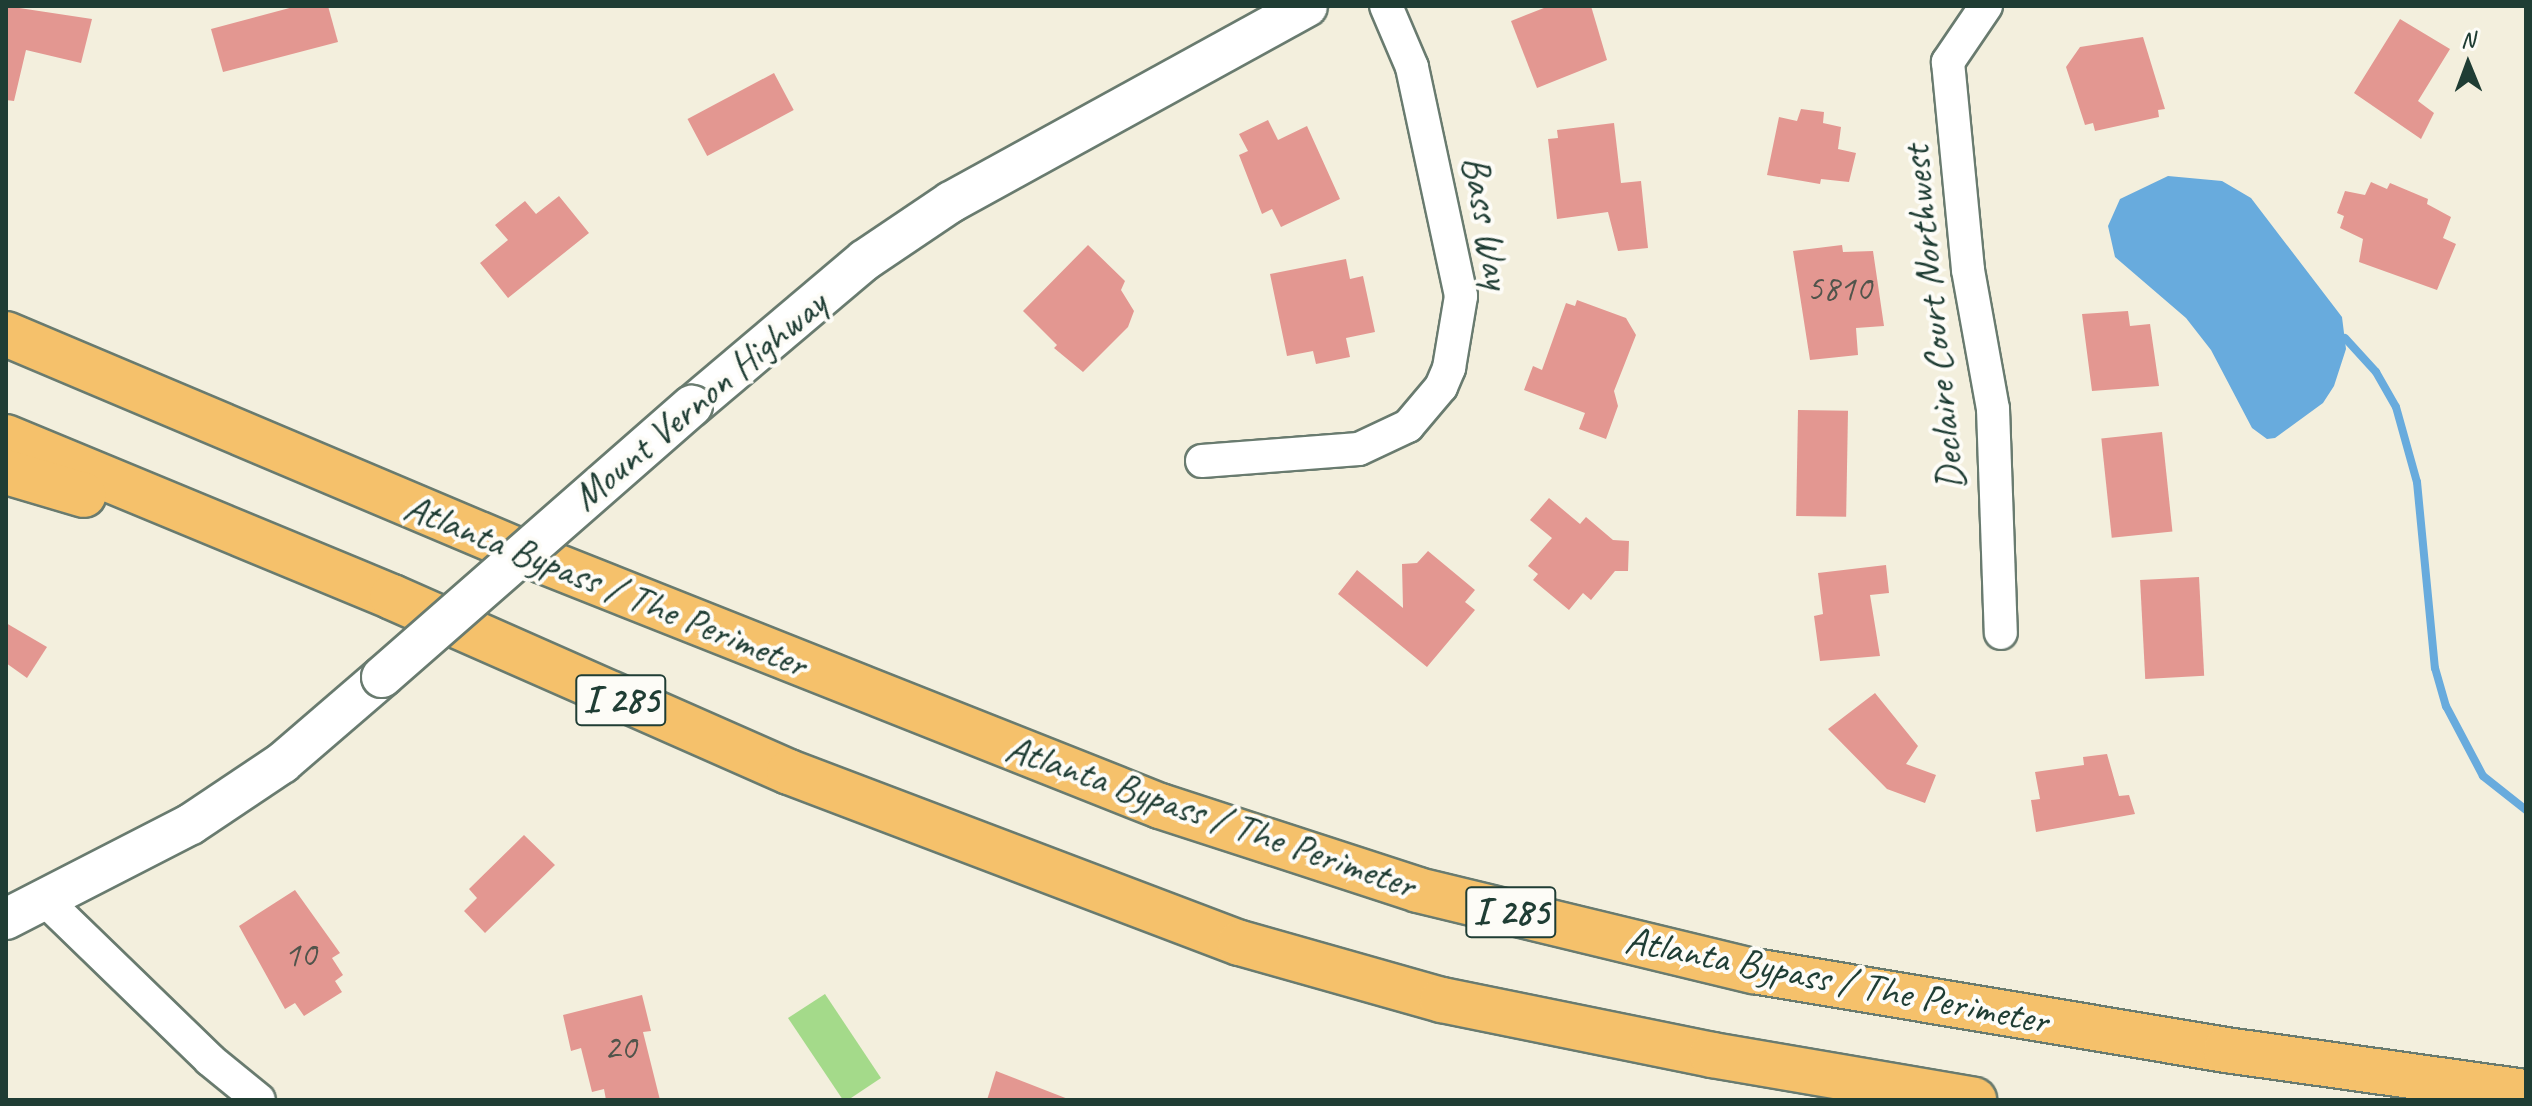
<!DOCTYPE html>
<style>
body{margin:0}
#map{position:relative;width:2532px;height:1106px;overflow:hidden;background:#f3efdd;font-family:Caveat,sans-serif}
div>[style]{position:absolute}
.green>*{inset:0;background:#a4da8a}
.water>*{inset:0;background:#68abdd}
.stream>*{height:8px;margin:-4px;padding:0 4px;transform-origin:4px;border-radius:4px;background:#68abdd}
.building>*{inset:0;background:#e39791;transform-origin:0 0}
.roads{filter:drop-shadow(2px 0 #697b6f) drop-shadow(-2px 0 #697b6f) drop-shadow(0 2px #697b6f) drop-shadow(0 -2px #697b6f)}
.minor>*{height:32px;margin:-16px;padding:0 16px;transform-origin:16px;border-radius:16px;background:#fff}
.tertiary>*{height:40px;margin:-20px;padding:0 20px;transform-origin:20px;border-radius:20px;background:#fff}
.motorway>*{height:44px;margin:-22px;padding:0 22px;transform-origin:22px;border-radius:22px;background:#f5c16b}
.bridges{filter:drop-shadow(2px 0 #697b6f) drop-shadow(-2px 0 #697b6f) drop-shadow(0 2px #697b6f) drop-shadow(0 -2px #697b6f)}
.tertiary-bridge>*{height:40px;margin:-20px;padding:0 20px;transform-origin:20px;border-radius:20px;background:#fff}
span{translate:-50% -50%;white-space:nowrap;text-align:center;line-height:1.15;-webkit-text-stroke:8px #fdfcf7;paint-order:stroke}
.number-label{font-size:36px;color:#50544b}
.number-label span{-webkit-text-stroke-width:0}
.shield-label span{padding:2px 6px;background:#fdfcf7;border:2px solid;border-radius:6px;-webkit-text-stroke-width:0}
.shield-label{font-size:38px;color:#1f3d34;font-weight:700}
.street-label{font-size:40px;color:#1f3d34}
.frame{position:absolute;inset:0;border:8px solid #1f3d34;pointer-events:none}
.north{position:absolute;left:2428px;top:24px;width:80px;height:80px;-webkit-text-stroke:6px #fdfcf7;paint-order:stroke;rotate:359deg;font-size:22px;font-weight:700;line-height:32px;text-align:center;color:#1f3d34}
.north::after{content:'';display:block;margin:auto;width:28px;height:36px;background:#1f3d34;clip-path:polygon(50% 0,100% 100%,50% 72%,0 100%)}
</style>
<div id="map">
<div class="green">
<i style="clip-path:polygon(825px 994px,881px 1078px,848px 1100px,843px 1100px,788px 1018px)"></i>
</div>
<div class="water">
<i style="clip-path:polygon(2168px 176px,2222px 181px,2251px 198px,2342px 317px,2346px 349px,2334px 386px,2323px 403px,2275px 438px,2267px 439px,2252px 428px,2211px 350px,2186px 318px,2115px 257px,2108px 226px,2120px 199px)"></i>
</div>
<div class="stream">
<i style="left:2345px;top:338px;width:46px;rotate:47.6deg"></i>
<i style="left:2376px;top:372px;width:40px;rotate:60.3deg"></i>
<i style="left:2396px;top:407px;width:78px;rotate:74.4deg"></i>
<i style="left:2417px;top:482px;width:187px;rotate:84.5deg"></i>
<i style="left:2435px;top:668px;width:40px;rotate:74deg"></i>
<i style="left:2446px;top:706px;width:79px;rotate:62.1deg"></i>
<i style="left:2483px;top:776px;width:55px;rotate:38.3deg"></i>
</div>
<div class="building">
<i style="clip-path:polygon(6px 6px,92px 19px,81px 63px,26px 50px,14px 101px,6px 100px)"></i>
<i style="clip-path:polygon(297px 6px,328px 6px,338px 42px,223px 72px,211px 29px)"></i>
<i style="clip-path:polygon(1549px 6px,1591px 6px,1607px 60px,1537px 88px,1511px 21px)"></i>
<i style="clip-path:polygon(2400px 19px,2450px 49px,2418px 101px,2434px 113px,2421px 139px,2354px 93px)"></i>
<i style="clip-path:polygon(2143px 37px,2165px 109px,2158px 110px,2159px 117px,2095px 131px,2093px 123px,2085px 125px,2066px 67px,2080px 47px)"></i>
<i style="left:774px;top:73px;width:42px;height:98px;rotate:62deg"></i>
<i style="clip-path:polygon(1801px 109px,1824px 112px,1823px 123px,1841px 127px,1838px 149px,1856px 153px,1849px 182px,1821px 179px,1820px 184px,1767px 175px,1779px 117px,1797px 121px)"></i>
<i style="clip-path:polygon(1268px 120px,1278px 140px,1307px 126px,1340px 199px,1281px 227px,1272px 209px,1262px 214px,1239px 155px,1248px 151px,1239px 134px)"></i>
<i style="clip-path:polygon(1614px 123px,1621px 183px,1641px 181px,1648px 248px,1618px 251px,1608px 212px,1557px 219px,1548px 139px,1558px 138px,1557px 130px)"></i>
<i style="clip-path:polygon(2371px 182px,2387px 189px,2390px 183px,2428px 199px,2427px 204px,2451px 217px,2443px 238px,2456px 244px,2437px 290px,2359px 262px,2363px 239px,2340px 228px,2344px 216px,2337px 213px,2345px 191px,2365px 195px)"></i>
<i style="clip-path:polygon(559px 196px,589px 233px,508px 298px,480px 263px,508px 240px,495px 225px,525px 201px,536px 214px)"></i>
<i style="clip-path:polygon(1088px 245px,1125px 281px,1121px 290px,1134px 311px,1128px 327px,1083px 372px,1054px 348px,1057px 345px,1023px 311px)"></i>
<i style="clip-path:polygon(1842px 245px,1843px 252px,1873px 251px,1884px 326px,1856px 328px,1858px 355px,1810px 360px,1793px 251px)"></i>
<i style="clip-path:polygon(1346px 259px,1350px 279px,1363px 276px,1375px 332px,1346px 338px,1350px 357px,1316px 364px,1313px 351px,1287px 356px,1270px 274px)"></i>
<i style="clip-path:polygon(1577px 300px,1626px 318px,1636px 335px,1614px 391px,1618px 406px,1606px 439px,1579px 429px,1585px 413px,1524px 390px,1533px 366px,1542px 370px,1566px 303px,1575px 306px)"></i>
<i style="clip-path:polygon(2128px 311px,2130px 326px,2150px 324px,2159px 386px,2092px 391px,2082px 314px)"></i>
<i style="left:1798px;top:410px;width:50px;height:106px;rotate:1deg"></i>
<i style="left:2162px;top:432px;width:100px;height:61px;rotate:84deg"></i>
<i style="clip-path:polygon(1549px 498px,1580px 524px,1586px 517px,1613px 540px,1629px 541px,1628px 571px,1615px 571px,1591px 600px,1583px 593px,1569px 610px,1533px 580px,1538px 574px,1528px 566px,1552px 538px,1530px 520px)"></i>
<i style="clip-path:polygon(1428px 551px,1475px 590px,1465px 602px,1475px 610px,1427px 667px,1338px 594px,1357px 570px,1403px 608px,1402px 564px,1417px 563px)"></i>
<i style="clip-path:polygon(1886px 565px,1889px 593px,1870px 595px,1880px 656px,1820px 661px,1814px 616px,1823px 614px,1818px 573px)"></i>
<i style="left:2199px;top:577px;width:99px;height:59px;rotate:87deg"></i>
<i style="clip-path:polygon(6px 623px,47px 647px,27px 678px,6px 663px)"></i>
<i style="clip-path:polygon(1875px 693px,1918px 746px,1906px 764px,1936px 775px,1925px 803px,1887px 789px,1828px 729px)"></i>
<i style="clip-path:polygon(2107px 754px,2119px 796px,2129px 795px,2135px 814px,2036px 832px,2031px 800px,2040px 799px,2035px 772px,2084px 765px,2083px 757px)"></i>
<i style="clip-path:polygon(524px 835px,555px 865px,485px 933px,464px 911px,477px 898px,469px 889px)"></i>
<i style="clip-path:polygon(295px 890px,340px 953px,332px 958px,343px 975px,335px 981px,342px 992px,304px 1016px,295px 1003px,285px 1009px,239px 926px)"></i>
<i style="clip-path:polygon(642px 995px,651px 1031px,643px 1032px,660px 1100px,606px 1100px,604px 1089px,592px 1092px,581px 1048px,571px 1051px,563px 1015px)"></i>
<i style="clip-path:polygon(996px 1071px,1068px 1099px,1067px 1100px,987px 1100px)"></i>
</div>
<div class="roads">
<div class="minor">
<i style="left:1986px;top:6px;width:68px;rotate:124.2deg"></i>
<i style="left:1948px;top:62px;width:209px;rotate:84.5deg"></i>
<i style="left:1968px;top:270px;width:141px;rotate:79.8deg"></i>
<i style="left:1993px;top:409px;width:224px;rotate:88deg"></i>
<i style="left:1202px;top:461px;width:157px;rotate:-4.4deg"></i>
<i style="left:1359px;top:449px;width:54px;rotate:-25.1deg"></i>
<i style="left:1408px;top:426px;width:51px;rotate:-49.8deg"></i>
<i style="left:1441px;top:387px;width:21px;rotate:-67deg"></i>
<i style="left:1449px;top:368px;width:73px;rotate:-80.5deg"></i>
<i style="left:1461px;top:296px;width:234px;rotate:-102.1deg"></i>
<i style="left:1412px;top:67px;width:66px;rotate:-113.1deg"></i>
<i style="left:42px;top:897px;width:234px;rotate:44.1deg"></i>
<i style="left:210px;top:1060px;width:63px;rotate:39.2deg"></i>
</div>
<div class="tertiary">
<i style="left:692px;top:406px;width:226px;rotate:-40.2deg"></i>
<i style="left:865px;top:260px;width:104px;rotate:-34deg"></i>
<i style="left:951px;top:202px;width:406px;rotate:-28.8deg"></i>
<i style="left:6px;top:919px;width:208px;rotate:-27.2deg"></i>
<i style="left:191px;top:824px;width:110px;rotate:-33.8deg"></i>
<i style="left:282px;top:763px;width:132px;rotate:-40.7deg"></i>
</div>
<div class="motorway">
<i style="left:6px;top:334px;width:583px;rotate:22.91deg"></i>
<i style="left:543px;top:561px;width:664px;rotate:21.66deg"></i>
<i style="left:1160px;top:806px;width:271px;rotate:18deg"></i>
<i style="left:1418px;top:890px;width:346px;rotate:13.6deg"></i>
<i style="left:1754px;top:971px;width:479px;rotate:9.5deg"></i>
<i style="left:2226px;top:1050px;width:303px;rotate:8deg"></i>
<i style="left:6px;top:437px;width:418px;rotate:22.5deg"></i>
<i style="left:392px;top:597px;width:434px;rotate:23.8deg"></i>
<i style="left:789px;top:772px;width:482px;rotate:20.8deg"></i>
<i style="left:1240px;top:943px;width:210px;rotate:15.8deg"></i>
<i style="left:1442px;top:1000px;width:276px;rotate:11.5deg"></i>
<i style="left:1712px;top:1055px;width:266px;rotate:9.7deg"></i>
<i style="left:6px;top:472px;width:81px;rotate:16.4deg"></i>
</div>
</div>
<div class="bridges">
<div class="tertiary-bridge">
<i style="left:382px;top:677px;width:412px;rotate:-41.2deg"></i>
</div>
</div>
<div class="number-label">
<span style="left:1839px;top:289px">5810</span>
<span style="left:300px;top:955px">10</span>
<span style="left:620px;top:1048px">20</span>
</div>
<div class="shield-label">
<span style="left:621px;top:700px">I 285</span>
<span style="left:1511px;top:912px">I 285</span>
</div>
<div class="street-label">
<span style="left:1487px;top:222px;rotate:80deg">Bass Way</span>
<span style="left:1933px;top:318px;rotate:-96deg">Declaire Court Northwest</span>
<span style="left:699px;top:400px;rotate:-40deg">Mount Vernon Highway</span>
<span style="left:606px;top:585px;rotate:22deg">Atlanta Bypass / The Perimeter</span>
<span style="left:1211px;top:816px;rotate:19deg">Atlanta Bypass / The Perimeter</span>
<span style="left:1837px;top:980px;rotate:11deg">Atlanta Bypass / The Perimeter</span>
</div>
<div class="frame"></div>
<div class="north">N</div>
</div>
